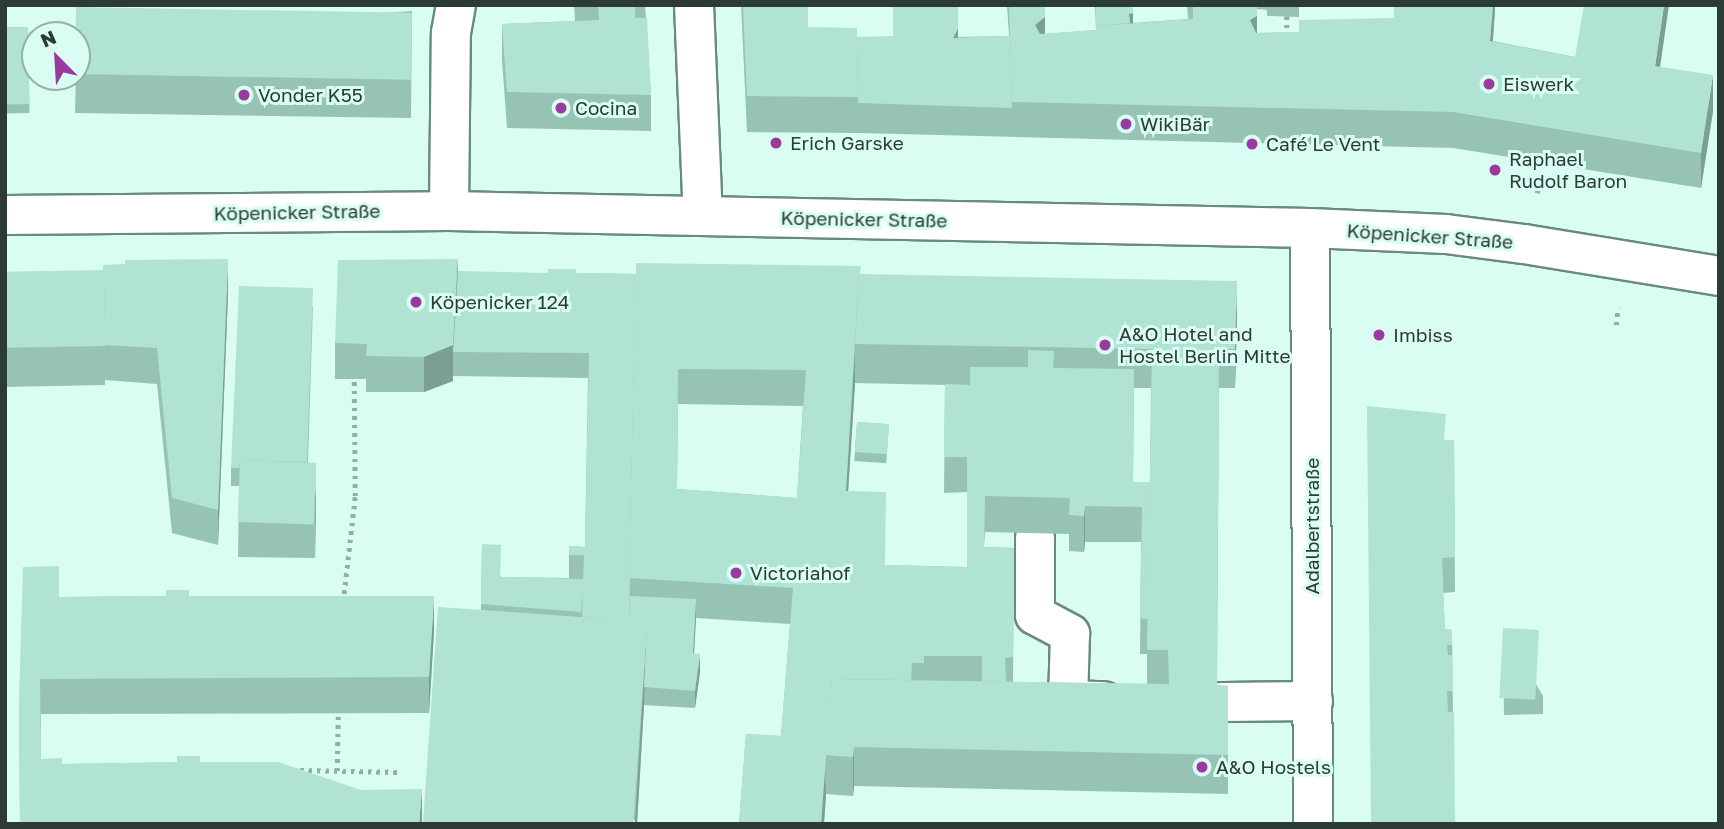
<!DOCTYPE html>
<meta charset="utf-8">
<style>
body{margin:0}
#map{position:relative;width:1724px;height:829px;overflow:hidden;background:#d9fdf2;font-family:"Golos Text",sans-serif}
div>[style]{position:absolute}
.path>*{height:4.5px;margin-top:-2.25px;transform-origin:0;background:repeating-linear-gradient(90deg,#93aea6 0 3.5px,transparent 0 8.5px)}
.roads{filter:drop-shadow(2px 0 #698a80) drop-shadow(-2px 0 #698a80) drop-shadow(0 2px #698a80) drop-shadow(0 -2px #698a80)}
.minor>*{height:38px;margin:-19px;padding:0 19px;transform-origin:19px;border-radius:19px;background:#fff}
.major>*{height:38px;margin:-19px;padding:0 19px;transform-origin:19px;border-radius:19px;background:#fff}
.wall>*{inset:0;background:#97c3b5;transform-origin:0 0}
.shaded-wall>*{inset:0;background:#7b9f94}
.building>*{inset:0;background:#b0e3d3;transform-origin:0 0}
.dots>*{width:19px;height:19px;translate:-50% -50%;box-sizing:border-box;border:4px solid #d9fdf2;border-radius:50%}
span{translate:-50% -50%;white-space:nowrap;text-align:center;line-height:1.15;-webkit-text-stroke:6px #d9fdf2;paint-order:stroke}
.poi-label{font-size:19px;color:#2c3b36}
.left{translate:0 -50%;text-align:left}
.street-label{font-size:19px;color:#2c3b36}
.frame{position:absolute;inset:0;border:7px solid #2c3b36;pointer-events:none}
.north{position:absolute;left:21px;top:21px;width:70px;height:70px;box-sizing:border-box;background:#d9fdf2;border:2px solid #94afa7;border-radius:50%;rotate:336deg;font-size:19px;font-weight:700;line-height:28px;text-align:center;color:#2c3b36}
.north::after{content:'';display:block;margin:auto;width:24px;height:32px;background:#9a39a0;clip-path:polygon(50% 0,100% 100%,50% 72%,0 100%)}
</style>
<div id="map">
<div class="path">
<i style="left:1287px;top:16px;width:20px;rotate:90deg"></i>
<i style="left:1537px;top:193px;width:16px;rotate:-76deg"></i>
<i style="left:1616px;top:325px;width:17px;rotate:-83deg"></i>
<i style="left:343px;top:602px;width:107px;rotate:-83.5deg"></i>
<i style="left:355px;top:496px;width:117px;rotate:-90.5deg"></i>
<i style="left:300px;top:770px;width:98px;rotate:1.2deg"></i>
<i style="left:337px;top:771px;width:59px;rotate:-89deg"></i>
</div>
<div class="roads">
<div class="minor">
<i style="left:694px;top:5px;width:211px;rotate:87.6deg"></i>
<i style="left:449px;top:211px;width:178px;rotate:-89.4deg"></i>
<i style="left:451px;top:33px;width:28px;rotate:-80deg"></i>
<i style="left:1310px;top:228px;width:596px;rotate:89.71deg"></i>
<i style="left:1035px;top:538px;width:77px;rotate:90deg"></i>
<i style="left:1035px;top:615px;width:40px;rotate:28deg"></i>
<i style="left:1070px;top:634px;width:66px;rotate:91.7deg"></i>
<i style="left:1068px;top:700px;width:36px;rotate:2deg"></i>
<i style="left:1221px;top:702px;width:92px;rotate:-0.6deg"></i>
</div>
<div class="major">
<i style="left:5px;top:215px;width:444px;rotate:-0.5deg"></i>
<i style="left:449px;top:211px;width:861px;rotate:1.13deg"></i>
<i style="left:1310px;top:228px;width:136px;rotate:2.5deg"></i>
<i style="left:1446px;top:234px;width:79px;rotate:7.3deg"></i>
<i style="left:1524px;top:244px;width:198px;rotate:9.3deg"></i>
</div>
</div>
<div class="wall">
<i style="clip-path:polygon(574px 5px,645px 5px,651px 95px,651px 131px,507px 128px,502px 60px,502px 24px,575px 21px)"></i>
<i style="clip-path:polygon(741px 5px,808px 5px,808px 27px,857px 37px,958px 37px,1009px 36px,1007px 5px,1045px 5px,1045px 34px,1096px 30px,1095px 5px,1132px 5px,1133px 23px,1188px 19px,1187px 5px,1299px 5px,1299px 17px,1267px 16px,1267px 10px,1257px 9px,1257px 33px,1299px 32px,1394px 18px,1495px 5px,1493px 41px,1575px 57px,1660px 67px,1713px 111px,1701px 188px,1453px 148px,858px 133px,747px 132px)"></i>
<i style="clip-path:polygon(412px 11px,411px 118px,75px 113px,77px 35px)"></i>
<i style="left:28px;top:27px;width:86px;height:23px;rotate:89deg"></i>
<i style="clip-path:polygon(5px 272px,228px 294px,218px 545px,172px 533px,157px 384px,105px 380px,105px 385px,5px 387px)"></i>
<i style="clip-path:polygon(evenodd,576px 273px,636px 274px,861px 274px,1237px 320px,1235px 388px,1219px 388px,1217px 685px,1228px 686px,1228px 794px,854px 786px,853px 796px,826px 794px,824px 824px,739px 824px,746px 734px,781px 736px,790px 624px,696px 618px,694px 654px,700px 672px,695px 708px,644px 705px,637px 824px,481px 610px,482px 544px,501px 577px,569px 578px,569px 546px,585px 547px,588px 378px,453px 376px,453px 381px,424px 392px,366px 392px,366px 379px,335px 379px,335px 343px,576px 273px,855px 383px,945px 385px,944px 493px,967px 492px,967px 567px,885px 565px,848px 491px,855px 383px,576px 273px,1134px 388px,1151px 388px,1150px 482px,1133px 482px,1134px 388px,576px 273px,678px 404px,803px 406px,797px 498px,677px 489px,678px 404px,576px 273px,985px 532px,1069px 534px,1069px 551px,1084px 552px,1085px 542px,1141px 542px,1140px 654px,1147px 654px,1147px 684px,1013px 682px,1014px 548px,984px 547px,985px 532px)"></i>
<i style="clip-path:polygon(313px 305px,308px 462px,316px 497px,315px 558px,238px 557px,239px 486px,231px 486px,231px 468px)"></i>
<i style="left:857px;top:422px;width:32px;height:39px;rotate:4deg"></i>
<i style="clip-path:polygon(1446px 440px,1454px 440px,1455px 592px,1443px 593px,1445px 629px,1452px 630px,1453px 712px,1371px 824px)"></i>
<i style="clip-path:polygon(189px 596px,434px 632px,429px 713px,41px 714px,41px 759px,62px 764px,200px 762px,422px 824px,20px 824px,19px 700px,59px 597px)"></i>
<i style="clip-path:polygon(1503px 628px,1543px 696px,1543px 714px,1504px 715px)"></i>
</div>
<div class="shaded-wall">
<i style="clip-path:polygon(1493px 5px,1495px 5px,1495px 11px,1490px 76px,1490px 41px)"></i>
<i style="clip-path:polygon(1664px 5px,1669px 5px,1655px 102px,1655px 66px)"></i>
<i style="clip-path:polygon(1133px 13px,1133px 42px,1129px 14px)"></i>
<i style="clip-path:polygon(1257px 16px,1257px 52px,1250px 20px)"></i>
<i style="clip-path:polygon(1045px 17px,1045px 53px,1035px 25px)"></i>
<i style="clip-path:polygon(958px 28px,958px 58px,953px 38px)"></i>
<i style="clip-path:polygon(1713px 75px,1713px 111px,1701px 188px,1701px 153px)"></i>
<i style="clip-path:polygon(228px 259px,228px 294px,218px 545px,218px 510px)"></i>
<i style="clip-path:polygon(458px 259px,458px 295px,453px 352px,453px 381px,424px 392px,424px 357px)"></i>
<i style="clip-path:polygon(1237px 281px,1237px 320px,1235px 388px,1235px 349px)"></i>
<i style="clip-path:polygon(855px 350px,855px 383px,846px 526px,846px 491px)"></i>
<i style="clip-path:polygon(316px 462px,316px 497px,315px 558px,315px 523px)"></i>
<i style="clip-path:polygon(1085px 506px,1085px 542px,1084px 552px,1084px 516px)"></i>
<i style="clip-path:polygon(434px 596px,434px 632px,429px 713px,429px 677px)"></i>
<i style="clip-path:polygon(696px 599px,696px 617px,693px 671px,693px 653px)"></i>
<i style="clip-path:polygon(647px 622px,644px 705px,637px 824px,635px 824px)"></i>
<i style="clip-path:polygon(700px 654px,700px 672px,695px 708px,695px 691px)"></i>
<i style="clip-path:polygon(854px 747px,854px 786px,853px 796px,853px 757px)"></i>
<i style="clip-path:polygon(825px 767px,826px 794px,824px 824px,821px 824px)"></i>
<i style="clip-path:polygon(422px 789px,422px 824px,419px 824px)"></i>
</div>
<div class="building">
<i style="clip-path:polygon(598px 5px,635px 5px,635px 18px,647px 18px,651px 95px,507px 92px,502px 24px,599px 20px)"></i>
<i style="clip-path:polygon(743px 5px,808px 5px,808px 27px,857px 28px,858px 97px,747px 96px)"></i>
<i style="clip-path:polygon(893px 5px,958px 5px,958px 28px,953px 38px,1010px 36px,1012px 108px,858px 103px,857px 37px,893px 36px)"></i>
<i style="clip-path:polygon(1009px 5px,1045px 5px,1045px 17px,1035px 25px,1040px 34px,1096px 30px,1096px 26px,1193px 19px,1193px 5px,1257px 5px,1257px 16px,1250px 20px,1256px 33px,1299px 32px,1299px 20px,1394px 18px,1394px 5px,1493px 5px,1490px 41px,1575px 57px,1584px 5px,1664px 5px,1655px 66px,1713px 75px,1701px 153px,1453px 112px,1012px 102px)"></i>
<i style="clip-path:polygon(1096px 5px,1132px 5px,1133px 13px,1129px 14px,1130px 23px,1096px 26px,1096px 27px)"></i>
<i style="left:76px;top:7px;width:336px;height:67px;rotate:1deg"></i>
<i style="left:28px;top:27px;width:77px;height:23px;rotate:89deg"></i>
<i style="clip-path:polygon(228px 259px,218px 510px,172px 498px,157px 348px,105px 345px,104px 270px,103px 270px,103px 265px,125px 264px,125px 260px)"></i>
<i style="clip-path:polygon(458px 259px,453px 345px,424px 357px,366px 356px,367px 344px,335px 343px,338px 260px)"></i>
<i style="clip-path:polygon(evenodd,636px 263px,861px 266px,860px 274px,859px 274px,846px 491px,886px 492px,885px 565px,967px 567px,967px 457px,944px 457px,945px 384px,970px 385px,970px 367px,1028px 367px,1028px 350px,1054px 351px,1053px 368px,1134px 369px,1133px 482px,1150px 482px,1148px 619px,1140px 618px,1142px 507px,1085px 506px,1084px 516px,1069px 515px,1070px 498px,985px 496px,984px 547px,1014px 548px,1013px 657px,1005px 658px,1006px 682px,982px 681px,982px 656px,924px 656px,924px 663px,912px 663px,911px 680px,832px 679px,821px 824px,753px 824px,739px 823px,746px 734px,781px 736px,793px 588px,629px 578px,636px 263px,678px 369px,806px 370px,797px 498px,677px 489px,678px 369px)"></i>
<i style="clip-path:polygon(548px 269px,576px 269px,576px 273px,636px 274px,629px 578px,630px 578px,629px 621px,582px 617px,584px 555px,569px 555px,569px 546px,585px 547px,589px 353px,453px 352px,458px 271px,548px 273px)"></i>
<i style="left:104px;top:270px;width:76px;height:99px;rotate:89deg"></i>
<i style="clip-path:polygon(859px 274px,1237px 281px,1235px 349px,1219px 349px,1217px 681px,1217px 685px,1228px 686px,1228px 755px,854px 747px,853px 757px,825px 755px,832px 679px,1169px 684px,1168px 650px,1147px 650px,1152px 349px,855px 344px)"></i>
<i style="clip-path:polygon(239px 286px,313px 288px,307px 462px,240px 460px,239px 468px,231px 468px)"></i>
<i style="clip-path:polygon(1367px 406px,1446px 414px,1444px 440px,1454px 440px,1455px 557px,1442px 558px,1445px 629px,1452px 630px,1452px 645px,1447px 645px,1448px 655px,1452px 655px,1453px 691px,1447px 691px,1448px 712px,1454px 712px,1455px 824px,1371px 824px)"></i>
<i style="left:857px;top:422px;width:32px;height:30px;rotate:4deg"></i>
<i style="left:240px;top:460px;width:76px;height:62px;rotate:2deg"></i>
<i style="clip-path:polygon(482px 544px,501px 545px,500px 577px,584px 579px,581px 612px,481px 604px)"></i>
<i style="clip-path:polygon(59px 566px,59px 597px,166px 596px,166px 590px,189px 590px,189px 596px,434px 596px,429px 677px,40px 679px,41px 759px,62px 758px,62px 764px,177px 762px,177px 756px,200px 756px,200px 762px,278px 762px,361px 790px,422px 789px,419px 824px,20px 824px,19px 700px,23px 567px)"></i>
<i style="clip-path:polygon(630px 596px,696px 599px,693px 653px,700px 654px,695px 691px,644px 687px,647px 622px,629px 621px)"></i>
<i style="left:438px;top:607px;width:210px;height:217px;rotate:4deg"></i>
<i style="left:1503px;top:628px;width:36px;height:70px;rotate:3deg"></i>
</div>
<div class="dots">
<i style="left:1489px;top:84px;background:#9a39a0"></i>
<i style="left:244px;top:95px;background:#9a39a0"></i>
<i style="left:561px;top:108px;background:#9a39a0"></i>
<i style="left:1126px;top:124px;background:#9a39a0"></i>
<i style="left:776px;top:143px;background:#9a39a0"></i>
<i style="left:1252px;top:144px;background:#9a39a0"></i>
<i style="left:1495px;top:170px;background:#9a39a0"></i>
<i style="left:416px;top:302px;background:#9a39a0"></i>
<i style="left:1379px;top:335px;background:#9a39a0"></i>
<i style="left:1105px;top:345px;background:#9a39a0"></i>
<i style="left:736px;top:573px;background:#9a39a0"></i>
<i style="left:1202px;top:767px;background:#9a39a0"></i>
</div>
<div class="poi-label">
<span class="left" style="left:1503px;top:84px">Eiswerk</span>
<span class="left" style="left:258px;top:95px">Vonder K55</span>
<span class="left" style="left:575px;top:108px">Cocina</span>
<span class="left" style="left:1140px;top:124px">WikiBär</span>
<span class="left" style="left:790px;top:143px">Erich Garske</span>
<span class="left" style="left:1266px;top:144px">Café Le Vent</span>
<span class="left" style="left:1509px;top:170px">Raphael<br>Rudolf Baron</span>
<span class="left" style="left:430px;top:302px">Köpenicker 124</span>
<span class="left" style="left:1119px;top:345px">A&amp;O Hotel and<br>Hostel Berlin Mitte</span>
<span class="left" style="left:1393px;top:335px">Imbiss</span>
<span class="left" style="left:750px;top:573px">Victoriahof</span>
<span class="left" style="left:1216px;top:767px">A&amp;O Hostels</span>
</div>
<div class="street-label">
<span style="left:297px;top:212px;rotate:-1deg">Köpenicker Straße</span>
<span style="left:864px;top:219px;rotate:1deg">Köpenicker Straße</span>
<span style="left:1430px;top:236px;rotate:4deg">Köpenicker Straße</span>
<span style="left:1312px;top:526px;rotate:-90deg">Adalbertstraße</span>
</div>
<div class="frame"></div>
<div class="north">N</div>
</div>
